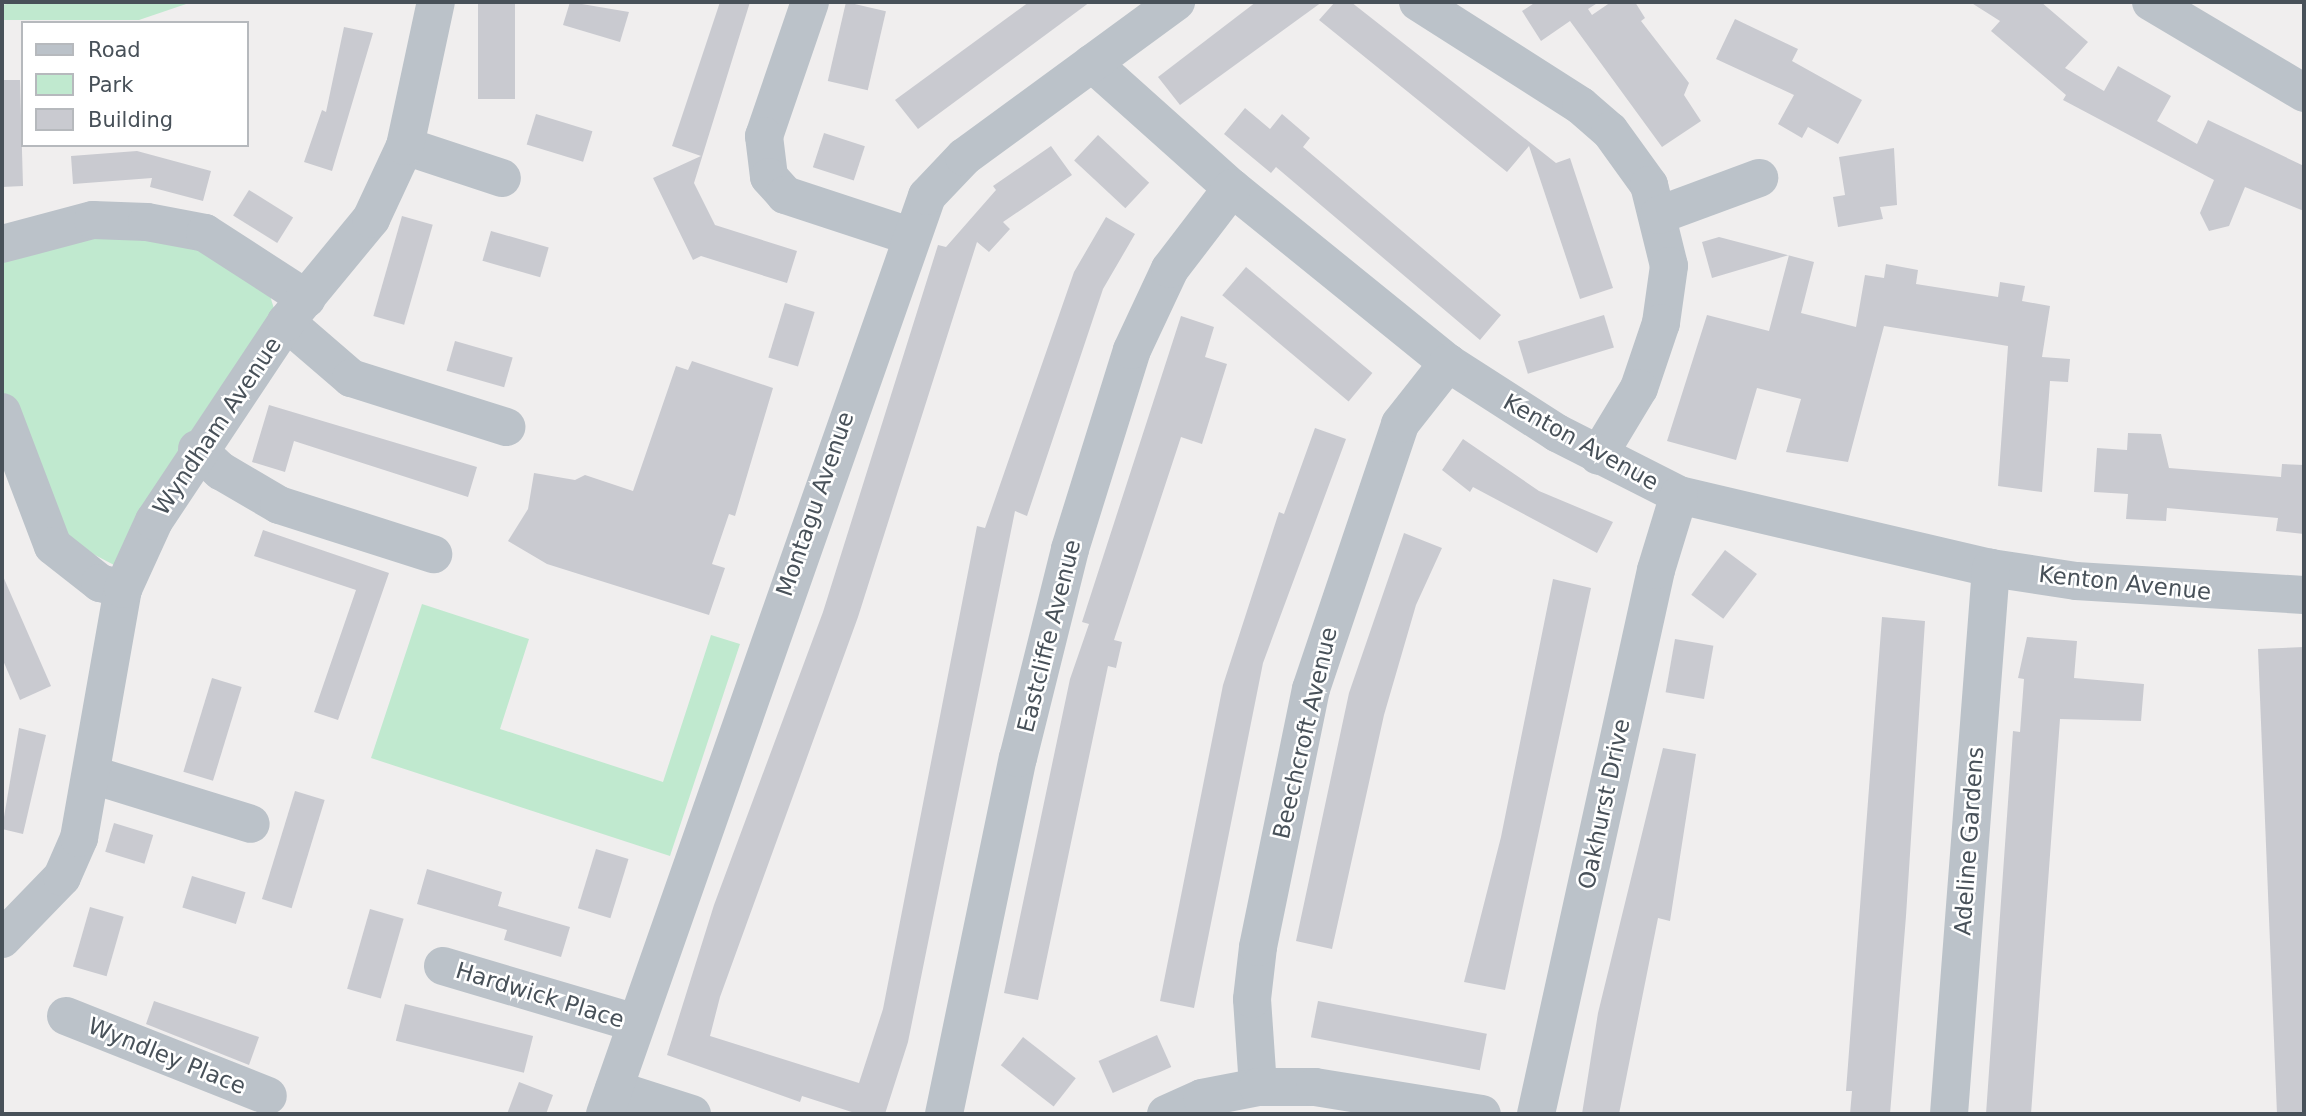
<!DOCTYPE html>
<style>
body{margin:0}
#map{position:relative;width:2306px;height:1116px;overflow:hidden;background:#f0eeee;font-family:"DejaVu Sans",sans-serif}
div>[style]{position:absolute}
.green>*{inset:0;background:#c0e9cf}
.building>*{inset:0;background:#c9cad0;transform-origin:0 0}
.minor>*{height:38px;margin:-19px;padding:0 19px;transform-origin:19px;border-radius:19px;background:#bbc2c9}
span{translate:-50% -50%;white-space:nowrap;text-align:center;line-height:1.15;-webkit-text-stroke:5px #fff;paint-order:stroke}
.street-label{font-size:23px;color:#485159}
.frame{position:absolute;inset:0;border:4px solid #485159;pointer-events:none}
.legend{position:absolute;left:21px;top:21px;width:228px;height:126px;box-sizing:border-box;background:#fff;border:2px solid #b6b9bd;margin:0;padding:9px 12px;list-style:none;font-size:21px;color:#485159}
.legend li{display:flex;align-items:center;gap:14px;height:35px}
.legend b{width:35px;border:2px solid #b6b9bd}
</style>
<div id="map">
<div class="green">
<i style="clip-path:polygon(18px 2px,192px 2px,139px 20px,2px 20px,2px 5px)"></i>
<i style="clip-path:polygon(92px 234px,203px 247px,267px 286px,276px 315px,114px 565px,55px 534px,2px 394px,2px 257px)"></i>
<i style="clip-path:polygon(422px 604px,529px 639px,500px 729px,663px 782px,711px 635px,740px 644px,670px 856px,371px 758px)"></i>
</div>
<div class="building">
<i style="left:478px;top:2px;width:37px;height:97px"></i>
<i style="clip-path:polygon(570px 2px,629px 12px,620px 42px,563px 25px)"></i>
<i style="clip-path:polygon(720px 2px,750px 2px,694px 183px,715px 225px,797px 251px,787px 283px,701px 256px,693px 260px,653px 178px,701px 156px,672px 146px)"></i>
<i style="left:846px;top:2px;width:41px;height:81px;rotate:13deg"></i>
<i style="clip-path:polygon(1029px 2px,1090px 2px,918px 129px,895px 100px)"></i>
<i style="clip-path:polygon(1256px 2px,1322px 2px,1180px 105px,1158px 77px)"></i>
<i style="clip-path:polygon(1335px 2px,1351px 2px,1556px 163px,1570px 158px,1613px 288px,1580px 299px,1529px 146px,1507px 172px,1319px 20px)"></i>
<i style="clip-path:polygon(1536px 2px,1599px 2px,1588px 9px,1592px 15px,1611px 2px,1635px 2px,1645px 18px,1641px 21px,1689px 83px,1684px 95px,1701px 121px,1662px 147px,1570px 21px,1541px 41px,1522px 11px)"></i>
<i style="clip-path:polygon(1970px 2px,2041px 2px,2088px 42px,2065px 68px,2104px 91px,2118px 66px,2171px 96px,2157px 121px,2197px 144px,2208px 120px,2304px 166px,2304px 211px,2245px 187px,2229px 226px,2209px 231px,2200px 213px,2214px 180px,2063px 100px,2066px 95px,1991px 31px,2000px 21px)"></i>
<i style="clip-path:polygon(1735px 19px,1798px 49px,1792px 61px,1862px 100px,1838px 144px,1808px 127px,1802px 138px,1778px 124px,1794px 95px,1716px 59px)"></i>
<i style="clip-path:polygon(344px 27px,373px 33px,332px 171px,304px 162px,322px 110px,326px 112px)"></i>
<i style="clip-path:polygon(2px 80px,20px 80px,23px 186px,2px 187px)"></i>
<i style="clip-path:polygon(1245px 108px,1270px 129px,1282px 114px,1310px 138px,1303px 147px,1501px 315px,1480px 340px,1276px 167px,1271px 173px,1224px 134px)"></i>
<i style="left:536px;top:114px;width:59px;height:32px;rotate:17deg"></i>
<i style="left:824px;top:133px;width:43px;height:36px;rotate:18deg"></i>
<i style="left:1098px;top:135px;width:70px;height:35px;rotate:43deg"></i>
<i style="clip-path:polygon(1051px 146px,1072px 175px,1003px 222px,1010px 229px,989px 252px,977px 242px,858px 617px,720px 997px,710px 1036px,859px 1083px,883px 1009px,977px 526px,985px 528px,1074px 272px,1106px 217px,1135px 234px,1103px 289px,1027px 516px,1015px 511px,908px 1042px,885px 1114px,858px 1114px,802px 1096px,800px 1102px,667px 1055px,714px 905px,823px 612px,938px 245px,946px 247px,996px 190px,993px 186px)"></i>
<i style="clip-path:polygon(1894px 148px,1897px 205px,1880px 207px,1883px 219px,1838px 227px,1833px 197px,1845px 195px,1839px 157px)"></i>
<i style="clip-path:polygon(137px 151px,211px 171px,203px 201px,150px 187px,152px 178px,73px 184px,71px 156px)"></i>
<i style="left:249px;top:190px;width:52px;height:30px;rotate:32deg"></i>
<i style="left:402px;top:216px;width:32px;height:104px;rotate:16deg"></i>
<i style="left:491px;top:231px;width:60px;height:31px;rotate:16deg"></i>
<i style="clip-path:polygon(1719px 237px,1814px 262px,1801px 313px,1856px 327px,1865px 275px,1884px 278px,1886px 264px,1918px 270px,1916px 284px,1998px 297px,2000px 282px,2025px 286px,2022px 301px,2050px 306px,2042px 357px,2070px 359px,2068px 382px,2050px 381px,2042px 492px,1998px 486px,2008px 346px,1884px 326px,1848px 462px,1786px 452px,1801px 399px,1757px 388px,1736px 460px,1667px 441px,1707px 315px,1769px 331px,1789px 255px,1712px 278px,1702px 242px)"></i>
<i style="left:1246px;top:267px;width:165px;height:37px;rotate:40deg"></i>
<i style="left:785px;top:303px;width:31px;height:57px;rotate:17deg"></i>
<i style="left:1604px;top:315px;width:34px;height:90px;rotate:73deg"></i>
<i style="clip-path:polygon(1181px 316px,1214px 327px,1205px 357px,1227px 364px,1202px 444px,1181px 437px,1114px 640px,1122px 642px,1116px 668px,1108px 666px,1038px 1000px,1004px 993px,1070px 679px,1089px 624px,1082px 622px)"></i>
<i style="left:455px;top:341px;width:60px;height:31px;rotate:16deg"></i>
<i style="clip-path:polygon(692px 361px,773px 388px,735px 516px,729px 514px,712px 564px,725px 568px,709px 615px,547px 564px,508px 541px,528px 509px,534px 473px,575px 480px,585px 475px,633px 491px,676px 366px,688px 370px)"></i>
<i style="clip-path:polygon(269px 405px,477px 467px,468px 497px,294px 441px,285px 472px,252px 462px)"></i>
<i style="clip-path:polygon(1315px 428px,1346px 439px,1263px 663px,1194px 1008px,1160px 1001px,1223px 685px,1279px 512px,1284px 514px)"></i>
<i style="clip-path:polygon(2128px 433px,2161px 434px,2169px 468px,2281px 477px,2282px 464px,2304px 465px,2304px 534px,2276px 531px,2278px 518px,2167px 508px,2166px 521px,2126px 519px,2128px 494px,2094px 492px,2097px 448px,2127px 450px)"></i>
<i style="clip-path:polygon(1463px 439px,1539px 491px,1613px 522px,1597px 553px,1473px 487px,1470px 492px,1442px 470px)"></i>
<i style="clip-path:polygon(263px 530px,389px 573px,338px 720px,314px 712px,356px 590px,254px 556px)"></i>
<i style="clip-path:polygon(1404px 533px,1442px 548px,1416px 605px,1384px 715px,1332px 949px,1296px 941px,1349px 693px)"></i>
<i style="left:1725px;top:550px;width:40px;height:56px;rotate:37deg"></i>
<i style="clip-path:polygon(2px 574px,51px 686px,20px 700px,2px 658px)"></i>
<i style="clip-path:polygon(1553px 579px,1591px 588px,1505px 990px,1464px 982px,1501px 837px)"></i>
<i style="clip-path:polygon(1882px 617px,1925px 621px,1906px 916px,1890px 1114px,1850px 1114px,1852px 1091px,1846px 1091px)"></i>
<i style="clip-path:polygon(2027px 637px,2077px 641px,2074px 678px,2144px 684px,2141px 721px,2060px 719px,2031px 1114px,1986px 1114px,2013px 731px,2020px 732px,2024px 679px,2018px 678px)"></i>
<i style="left:1675px;top:639px;width:39px;height:54px;rotate:10deg"></i>
<i style="clip-path:polygon(2304px 647px,2304px 1114px,2277px 1114px,2258px 649px)"></i>
<i style="left:212px;top:678px;width:31px;height:98px;rotate:17deg"></i>
<i style="clip-path:polygon(19px 728px,46px 735px,23px 834px,2px 829px)"></i>
<i style="clip-path:polygon(1663px 748px,1696px 754px,1670px 921px,1658px 918px,1619px 1114px,1582px 1114px,1598px 1013px)"></i>
<i style="left:295px;top:791px;width:31px;height:113px;rotate:17deg"></i>
<i style="left:114px;top:823px;width:41px;height:30px;rotate:17deg"></i>
<i style="left:596px;top:849px;width:34px;height:62px;rotate:17deg"></i>
<i style="clip-path:polygon(427px 869px,502px 892px,498px 906px,570px 927px,561px 957px,504px 940px,507px 930px,417px 904px)"></i>
<i style="left:192px;top:876px;width:56px;height:33px;rotate:17deg"></i>
<i style="left:90px;top:907px;width:35px;height:62px;rotate:16deg"></i>
<i style="left:370px;top:909px;width:35px;height:83px;rotate:16deg"></i>
<i style="clip-path:polygon(154px 1001px,259px 1037px,249px 1065px,146px 1024px)"></i>
<i style="left:1318px;top:1001px;width:172px;height:37px;rotate:11deg"></i>
<i style="left:405px;top:1004px;width:132px;height:38px;rotate:14deg"></i>
<i style="left:1157px;top:1035px;width:35px;height:64px;rotate:66deg"></i>
<i style="left:1023px;top:1037px;width:67px;height:36px;rotate:38deg"></i>
<i style="clip-path:polygon(519px 1082px,553px 1095px,546px 1114px,507px 1114px)"></i>
</div>
<div class="minor">
<i style="left:810px;top:2px;width:142px;rotate:108.9deg"></i>
<i style="left:764px;top:136px;width:41px;rotate:83deg"></i>
<i style="left:769px;top:177px;width:24px;rotate:48deg"></i>
<i style="left:785px;top:195px;width:132px;rotate:18.2deg"></i>
<i style="left:1418px;top:2px;width:193px;rotate:32.5deg"></i>
<i style="left:1581px;top:106px;width:38px;rotate:41deg"></i>
<i style="left:1610px;top:131px;width:67px;rotate:54.2deg"></i>
<i style="left:1649px;top:185px;width:83px;rotate:76.1deg"></i>
<i style="left:1669px;top:266px;width:58px;rotate:98deg"></i>
<i style="left:1661px;top:323px;width:69px;rotate:108.7deg"></i>
<i style="left:1639px;top:388px;width:79px;rotate:121.1deg"></i>
<i style="left:2151px;top:2px;width:178px;rotate:30.7deg"></i>
<i style="left:1092px;top:63px;width:188px;rotate:41.8deg"></i>
<i style="left:1232px;top:188px;width:278px;rotate:39deg"></i>
<i style="left:1448px;top:363px;width:130px;rotate:32.7deg"></i>
<i style="left:1557px;top:433px;width:137px;rotate:26.9deg"></i>
<i style="left:1679px;top:495px;width:320px;rotate:13.2deg"></i>
<i style="left:1991px;top:568px;width:86px;rotate:8.7deg"></i>
<i style="left:2076px;top:581px;width:228px;rotate:3.5deg"></i>
<i style="left:405px;top:146px;width:102px;rotate:18.3deg"></i>
<i style="left:1659px;top:215px;width:107px;rotate:-20.3deg"></i>
<i style="left:2px;top:244px;width:94px;rotate:-14.8deg"></i>
<i style="left:93px;top:220px;width:54px;rotate:2.1deg"></i>
<i style="left:147px;top:222px;width:59px;rotate:10.7deg"></i>
<i style="left:205px;top:233px;width:121px;rotate:32.9deg"></i>
<i style="left:286px;top:322px;width:86px;rotate:40.7deg"></i>
<i style="left:351px;top:378px;width:163px;rotate:17.5deg"></i>
<i style="left:2px;top:412px;width:143px;rotate:69.2deg"></i>
<i style="left:53px;top:546px;width:60px;rotate:38.2deg"></i>
<i style="left:100px;top:583px;width:24px;rotate:15deg"></i>
<i style="left:197px;top:449px;width:33px;rotate:43deg"></i>
<i style="left:221px;top:471px;width:67px;rotate:30.4deg"></i>
<i style="left:279px;top:505px;width:162px;rotate:17.7deg"></i>
<i style="left:93px;top:775px;width:165px;rotate:17.2deg"></i>
<i style="left:2px;top:939px;width:86px;rotate:-45.9deg"></i>
<i style="left:62px;top:877px;width:43px;rotate:-66.4deg"></i>
<i style="left:79px;top:838px;width:253px;rotate:-80deg"></i>
<i style="left:123px;top:589px;width:75px;rotate:-65.5deg"></i>
<i style="left:154px;top:521px;width:239px;rotate:-56.4deg"></i>
<i style="left:286px;top:322px;width:134px;rotate:-50.5deg"></i>
<i style="left:371px;top:219px;width:81px;rotate:-65deg"></i>
<i style="left:405px;top:146px;width:147px;rotate:-77.9deg"></i>
<i style="left:443px;top:966px;width:201px;rotate:16.5deg"></i>
<i style="left:66px;top:1016px;width:217px;rotate:21.6deg"></i>
<i style="left:1258px;top:1087px;width:88px;rotate:-93.9deg"></i>
<i style="left:1252px;top:999px;width:52px;rotate:-83.4deg"></i>
<i style="left:1258px;top:947px;width:263px;rotate:-78.4deg"></i>
<i style="left:1311px;top:689px;width:280px;rotate:-71.4deg"></i>
<i style="left:1400px;top:424px;width:78px;rotate:-51.8deg"></i>
<i style="left:614px;top:1089px;width:82px;rotate:17.8deg"></i>
<i style="left:605px;top:1114px;width:973px;rotate:-70.67deg"></i>
<i style="left:927px;top:196px;width:54px;rotate:-46.5deg"></i>
<i style="left:964px;top:157px;width:263px;rotate:-36.2deg"></i>
<i style="left:944px;top:1114px;width:364px;rotate:-78.3deg"></i>
<i style="left:1018px;top:758px;width:215px;rotate:-76deg"></i>
<i style="left:1070px;top:549px;width:208px;rotate:-72.7deg"></i>
<i style="left:1132px;top:350px;width:89px;rotate:-64.9deg"></i>
<i style="left:1170px;top:269px;width:102px;rotate:-52.6deg"></i>
<i style="left:1166px;top:1114px;width:39px;rotate:-24deg"></i>
<i style="left:1202px;top:1098px;width:57px;rotate:-11.1deg"></i>
<i style="left:1258px;top:1087px;width:57px"></i>
<i style="left:1315px;top:1087px;width:169px;rotate:9.2deg"></i>
<i style="left:1536px;top:1114px;width:557px;rotate:-77.56deg"></i>
<i style="left:1656px;top:570px;width:78px;rotate:-73deg"></i>
<i style="left:1949px;top:1114px;width:548px;rotate:-85.6deg"></i>
</div>
<div class="street-label">
<span style="left:217px;top:426px;rotate:-56deg">Wyndham Avenue</span>
<span style="left:1581px;top:442px;rotate:29deg">Kenton Avenue</span>
<span style="left:815px;top:504px;rotate:-71deg">Montagu Avenue</span>
<span style="left:2125px;top:583px;rotate:6deg">Kenton Avenue</span>
<span style="left:1049px;top:636px;rotate:-76deg">Eastcliffe Avenue</span>
<span style="left:1305px;top:733px;rotate:-77deg">Beechcroft Avenue</span>
<span style="left:1604px;top:804px;rotate:-78deg">Oakhurst Drive</span>
<span style="left:1969px;top:841px;rotate:-86deg">Adeline Gardens</span>
<span style="left:540px;top:995px;rotate:17deg">Hardwick Place</span>
<span style="left:167px;top:1056px;rotate:22deg">Wyndley Place</span>
</div>
<div class="frame"></div>
<ul class="legend">
<li><b style="height:9px;background:#bbc2c9"></b>Road</li>
<li><b style="height:19px;background:#c0e9cf"></b>Park</li>
<li><b style="height:19px;background:#c9cad0"></b>Building</li>
</ul>
</div>
